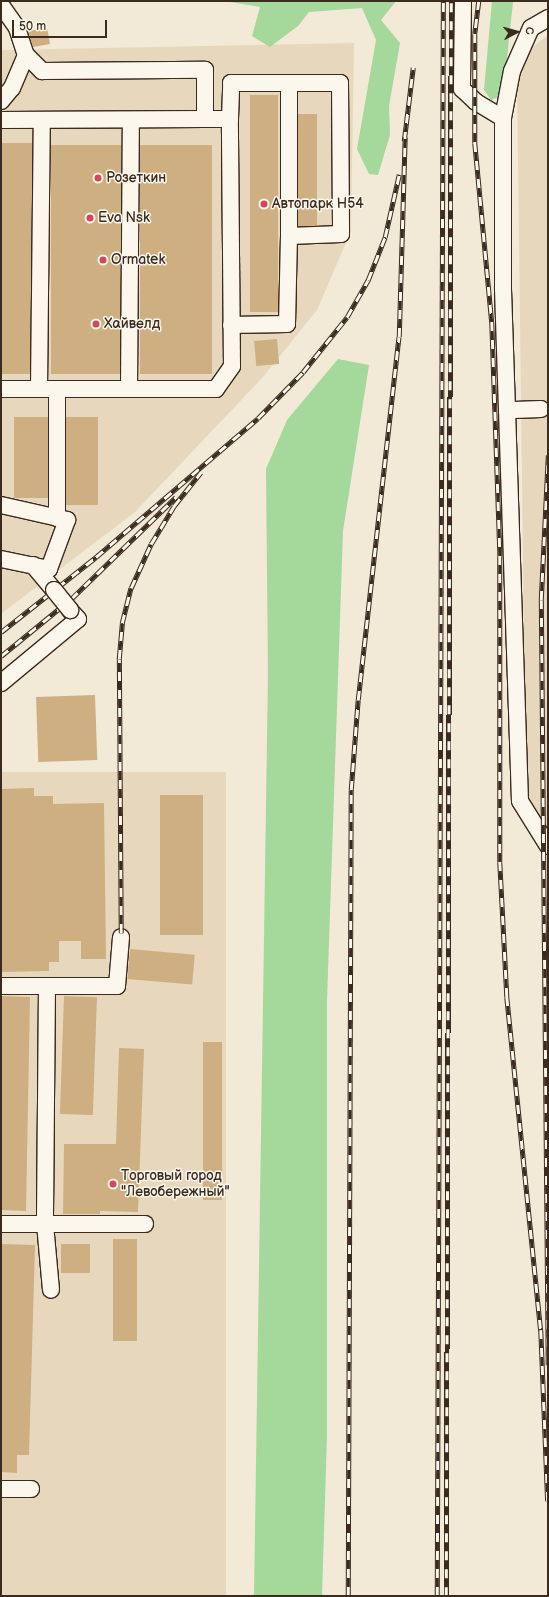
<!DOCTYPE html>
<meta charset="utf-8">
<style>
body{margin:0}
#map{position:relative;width:549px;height:1597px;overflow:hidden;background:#f2e9d7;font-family:"Balsamiq Sans",sans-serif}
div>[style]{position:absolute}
.built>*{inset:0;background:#e7d8bd;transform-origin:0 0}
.green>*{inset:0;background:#a5d89b}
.building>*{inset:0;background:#cdaf81;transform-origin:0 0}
.roads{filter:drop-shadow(1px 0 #3b2a1e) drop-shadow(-1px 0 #3b2a1e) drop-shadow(0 1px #3b2a1e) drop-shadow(0 -1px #3b2a1e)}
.minor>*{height:16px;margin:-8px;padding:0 8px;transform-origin:8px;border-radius:8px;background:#fbf7ec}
.rail>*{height:4.5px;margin-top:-2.25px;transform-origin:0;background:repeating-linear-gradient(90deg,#fbf7ec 0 9px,#3b2a1e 0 18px);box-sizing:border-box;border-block:1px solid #3b2a1e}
.bridges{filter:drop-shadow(1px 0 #3b2a1e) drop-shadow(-1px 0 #3b2a1e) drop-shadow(0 1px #3b2a1e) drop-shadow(0 -1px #3b2a1e)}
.minor-bridge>*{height:16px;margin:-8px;padding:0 8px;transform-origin:8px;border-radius:8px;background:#fbf7ec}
.dots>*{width:11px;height:11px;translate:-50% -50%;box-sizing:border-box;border:2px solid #fbf7ec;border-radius:50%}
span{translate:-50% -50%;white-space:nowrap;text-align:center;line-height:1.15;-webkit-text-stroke:3px #fbf7ec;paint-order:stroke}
.poi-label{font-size:14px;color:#3b2a1e}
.left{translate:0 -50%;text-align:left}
.frame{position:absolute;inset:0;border:2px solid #3b2a1e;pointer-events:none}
.north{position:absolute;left:497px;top:12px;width:40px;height:40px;-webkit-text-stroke:3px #fbf7ec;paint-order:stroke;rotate:84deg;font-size:11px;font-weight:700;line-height:16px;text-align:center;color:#3b2a1e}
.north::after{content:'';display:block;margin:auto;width:14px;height:18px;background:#3b2a1e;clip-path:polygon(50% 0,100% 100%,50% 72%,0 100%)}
.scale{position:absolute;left:12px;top:20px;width:95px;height:18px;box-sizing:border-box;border:2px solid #3b2a1e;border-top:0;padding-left:5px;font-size:12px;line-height:14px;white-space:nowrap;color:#3b2a1e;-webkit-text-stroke:3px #fbf7ec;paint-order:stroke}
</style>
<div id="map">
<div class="built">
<i style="clip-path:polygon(548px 35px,548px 831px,526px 794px,517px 81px,530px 49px)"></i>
<i style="clip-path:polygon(354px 43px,351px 231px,317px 310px,263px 377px,135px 512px,1px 614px,1px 50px)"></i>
<i style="left:1px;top:772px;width:225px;height:824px"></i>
</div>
<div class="green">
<i style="clip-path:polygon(224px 1px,396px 1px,381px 20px,400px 43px,389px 106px,390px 135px,378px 175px,369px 174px,357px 149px,376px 40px,362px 8px,309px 12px,298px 26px,270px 47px,252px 36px,260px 7px)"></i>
<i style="clip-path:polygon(492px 1px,523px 1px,513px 2px,503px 95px,491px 100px,484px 90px)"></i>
<i style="clip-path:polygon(338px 359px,369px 365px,343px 531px,327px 1001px,327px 1435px,322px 1596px,254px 1596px,268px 674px,266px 469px,287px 420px)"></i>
</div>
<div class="building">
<i style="clip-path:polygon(47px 28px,50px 44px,33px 47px,28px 31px)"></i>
<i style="left:250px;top:95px;width:28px;height:217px"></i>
<i style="left:298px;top:114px;width:19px;height:112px"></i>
<i style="left:1px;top:143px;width:31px;height:231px"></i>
<i style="left:51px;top:145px;width:70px;height:229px"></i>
<i style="left:140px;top:145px;width:72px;height:229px"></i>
<i style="left:277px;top:339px;width:25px;height:23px;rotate:85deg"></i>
<i style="left:14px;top:417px;width:34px;height:81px"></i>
<i style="left:66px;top:417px;width:32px;height:88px"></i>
<i style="left:95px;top:695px;width:65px;height:59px;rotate:88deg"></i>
<i style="clip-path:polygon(34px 788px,34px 796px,53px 796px,53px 804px,104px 803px,106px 959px,81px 959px,81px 941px,59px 941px,59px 962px,49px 962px,49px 971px,1px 972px,1px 789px)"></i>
<i style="left:160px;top:795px;width:43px;height:140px"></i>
<i style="left:130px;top:949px;width:65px;height:30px;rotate:5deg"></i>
<i style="clip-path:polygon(1px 996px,30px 997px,26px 1211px,1px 1210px)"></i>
<i style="left:64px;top:996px;width:33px;height:118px;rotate:2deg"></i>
<i style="left:203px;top:1042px;width:19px;height:158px"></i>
<i style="clip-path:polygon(119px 1048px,144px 1049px,138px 1212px,100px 1211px,100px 1214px,63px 1214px,64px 1144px,116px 1144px)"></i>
<i style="left:113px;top:1239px;width:24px;height:102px"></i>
<i style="clip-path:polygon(1px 1244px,35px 1245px,29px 1455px,17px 1455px,17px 1473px,1px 1472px)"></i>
<i style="left:61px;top:1244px;width:29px;height:29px"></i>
</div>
<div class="roads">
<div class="minor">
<i style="left:463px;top:1px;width:88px;rotate:90.7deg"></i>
<i style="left:462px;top:89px;width:19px;rotate:43deg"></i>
<i style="left:476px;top:102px;width:31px;rotate:31deg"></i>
<i style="left:1px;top:5px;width:28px;rotate:55deg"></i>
<i style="left:17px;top:28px;width:28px;rotate:72deg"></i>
<i style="left:26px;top:55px;width:23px;rotate:45deg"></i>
<i style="left:42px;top:71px;width:163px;rotate:-0.4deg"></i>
<i style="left:205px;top:70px;width:49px;rotate:90deg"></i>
<i style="left:205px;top:119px;width:204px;rotate:179.7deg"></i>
<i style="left:1px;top:101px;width:17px;rotate:-50deg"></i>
<i style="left:12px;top:88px;width:36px;rotate:-67deg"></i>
<i style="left:205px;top:119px;width:25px"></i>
<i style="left:230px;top:119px;width:36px;rotate:-88deg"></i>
<i style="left:231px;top:83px;width:109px"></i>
<i style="left:340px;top:83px;width:151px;rotate:89.6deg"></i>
<i style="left:341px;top:234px;width:52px;rotate:177.8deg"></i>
<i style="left:289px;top:236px;width:153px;rotate:-90deg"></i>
<i style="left:231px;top:325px;width:56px;rotate:-1deg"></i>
<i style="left:287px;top:324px;width:88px;rotate:-88.7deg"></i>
<i style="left:1px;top:389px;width:215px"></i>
<i style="left:216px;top:389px;width:28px;rotate:-55deg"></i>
<i style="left:232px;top:366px;width:247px;rotate:-90.5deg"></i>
<i style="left:39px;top:389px;width:269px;rotate:-89.4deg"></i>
<i style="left:57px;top:389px;width:129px;rotate:90deg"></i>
<i style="left:129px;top:389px;width:269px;rotate:-89.6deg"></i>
<i style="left:541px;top:409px;width:34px;rotate:178deg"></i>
<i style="left:507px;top:410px;width:391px;rotate:88.1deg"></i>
<i style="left:520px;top:801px;width:53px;rotate:58.1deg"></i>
<i style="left:507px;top:410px;width:123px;rotate:-91.9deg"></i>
<i style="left:503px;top:287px;width:169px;rotate:-90deg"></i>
<i style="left:503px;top:118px;width:48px;rotate:-79.2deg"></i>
<i style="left:512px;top:71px;width:47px;rotate:-66.2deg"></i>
<i style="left:531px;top:28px;width:20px;rotate:-30deg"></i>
<i style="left:1px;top:505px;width:68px;rotate:12.8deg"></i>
<i style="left:67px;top:520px;width:52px;rotate:110.2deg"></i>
<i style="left:49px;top:569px;width:49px;rotate:-168.2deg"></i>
<i style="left:33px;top:565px;width:33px;rotate:50deg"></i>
<i style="left:1px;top:683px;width:100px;rotate:-39.7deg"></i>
<i style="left:78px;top:619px;width:12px;rotate:-132deg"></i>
<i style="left:1px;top:986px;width:116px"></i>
<i style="left:117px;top:986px;width:49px;rotate:-85.3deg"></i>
<i style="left:47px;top:986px;width:238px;rotate:90.5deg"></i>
<i style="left:45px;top:1224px;width:66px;rotate:84.8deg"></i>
<i style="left:1px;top:1224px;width:144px"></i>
<i style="left:1px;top:1489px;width:30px"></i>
</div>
</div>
<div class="rail">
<i style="left:479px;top:1px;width:33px;rotate:97deg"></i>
<i style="left:475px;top:34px;width:109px;rotate:90deg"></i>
<i style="left:475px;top:143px;width:180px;rotate:84.6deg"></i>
<i style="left:492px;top:322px;width:234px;rotate:88deg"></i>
<i style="left:500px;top:556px;width:306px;rotate:90deg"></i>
<i style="left:500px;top:862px;width:135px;rotate:87deg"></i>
<i style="left:507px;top:997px;width:335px;rotate:84.2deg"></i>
<i style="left:541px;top:1330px;width:171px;rotate:87.7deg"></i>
<i style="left:404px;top:141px;width:74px;rotate:-83deg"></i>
<i style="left:1px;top:632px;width:121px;rotate:-38.3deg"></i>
<i style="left:96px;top:557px;width:213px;rotate:-40.6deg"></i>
<i style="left:258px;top:418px;width:64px;rotate:-45.6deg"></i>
<i style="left:303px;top:372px;width:70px;rotate:-51.3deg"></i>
<i style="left:347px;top:317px;width:43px;rotate:-60.4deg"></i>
<i style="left:368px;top:280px;width:46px;rotate:-68.4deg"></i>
<i style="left:385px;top:237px;width:64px;rotate:-77.3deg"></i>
<i style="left:1px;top:656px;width:90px;rotate:-39.2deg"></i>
<i style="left:71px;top:599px;width:146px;rotate:-44.2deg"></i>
<i style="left:121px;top:933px;width:274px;rotate:-90.4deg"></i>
<i style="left:119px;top:659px;width:36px;rotate:-85deg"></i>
<i style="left:122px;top:623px;width:36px;rotate:-76deg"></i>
<i style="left:131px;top:588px;width:48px;rotate:-65.6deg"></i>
<i style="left:151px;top:544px;width:44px;rotate:-58.8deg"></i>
<i style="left:174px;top:506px;width:43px;rotate:-51.5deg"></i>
<i style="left:548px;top:1365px;width:765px;rotate:-90.52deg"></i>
<i style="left:541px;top:600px;width:145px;rotate:-87.2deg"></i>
<i style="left:348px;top:1596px;width:806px;rotate:-89.79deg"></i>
<i style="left:351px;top:790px;width:90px;rotate:-85.6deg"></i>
<i style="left:358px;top:700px;width:365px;rotate:-83.6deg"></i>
<i style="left:399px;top:337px;width:200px;rotate:-88.3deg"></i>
<i style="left:437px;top:1596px;width:1595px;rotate:-89.78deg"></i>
<i style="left:446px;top:1596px;width:1595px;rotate:-89.82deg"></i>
</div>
<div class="bridges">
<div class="minor-bridge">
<i style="left:54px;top:590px;width:26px;rotate:51deg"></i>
</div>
</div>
<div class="dots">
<i style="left:98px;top:178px;background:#d1495b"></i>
<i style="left:264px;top:204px;background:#d1495b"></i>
<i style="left:90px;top:218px;background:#d1495b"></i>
<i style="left:103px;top:260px;background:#d1495b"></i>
<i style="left:96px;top:324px;background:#d1495b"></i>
<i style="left:113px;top:1184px;background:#d1495b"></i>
</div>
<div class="poi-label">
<span class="left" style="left:106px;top:178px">Розеткин</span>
<span class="left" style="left:272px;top:204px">Автопарк Н54</span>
<span class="left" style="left:98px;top:218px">Eva Nsk</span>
<span class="left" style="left:111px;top:260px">Ormatek</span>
<span class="left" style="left:104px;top:324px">Хайвелд</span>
<span class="left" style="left:121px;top:1184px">Торговый город<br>"Левобережный"</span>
</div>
<div class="frame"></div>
<div class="north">С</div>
<div class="scale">50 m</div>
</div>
